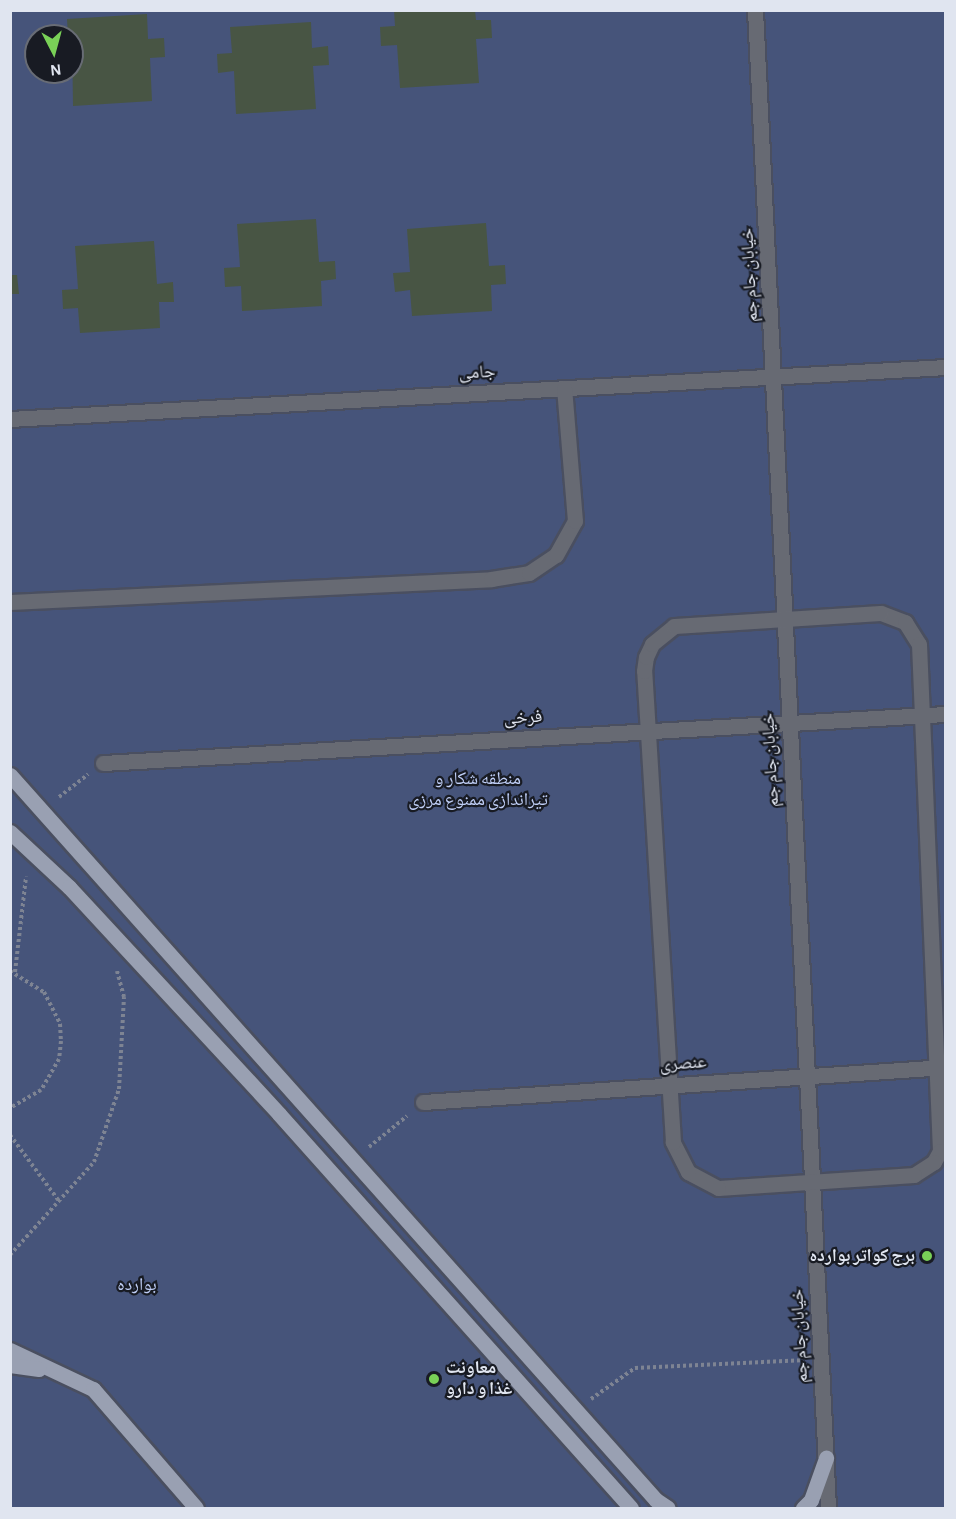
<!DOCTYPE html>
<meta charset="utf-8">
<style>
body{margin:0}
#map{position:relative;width:956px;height:1519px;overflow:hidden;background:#2d3345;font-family:"Alegreya Sans","Noto Naskh Arabic",sans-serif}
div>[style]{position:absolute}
.green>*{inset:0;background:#46547a}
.building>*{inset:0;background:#485544}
.path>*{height:4px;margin-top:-2px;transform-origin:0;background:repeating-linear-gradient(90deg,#7e8493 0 3px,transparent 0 6px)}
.roads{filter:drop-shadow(2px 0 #4a4f60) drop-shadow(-2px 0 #4a4f60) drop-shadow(0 2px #4a4f60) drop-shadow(0 -2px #4a4f60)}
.minor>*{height:15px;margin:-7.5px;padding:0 7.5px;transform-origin:7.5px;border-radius:7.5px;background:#676a73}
.major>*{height:15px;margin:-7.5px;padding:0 7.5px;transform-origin:7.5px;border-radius:7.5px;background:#99a0b2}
.dots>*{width:16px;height:16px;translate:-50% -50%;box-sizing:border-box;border:3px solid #181b23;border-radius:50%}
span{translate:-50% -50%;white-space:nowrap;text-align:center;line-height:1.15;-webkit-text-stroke:4.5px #181b23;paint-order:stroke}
.street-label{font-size:18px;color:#e0e5f0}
.park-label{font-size:18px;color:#bfcef6}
.poi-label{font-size:18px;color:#e0e5f0;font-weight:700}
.right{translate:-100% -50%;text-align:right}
.left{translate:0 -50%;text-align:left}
.frame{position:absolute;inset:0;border:12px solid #e0e5f0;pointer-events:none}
.north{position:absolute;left:24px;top:24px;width:60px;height:60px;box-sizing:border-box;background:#181b23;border:2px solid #686c75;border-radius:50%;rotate:174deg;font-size:16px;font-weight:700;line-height:24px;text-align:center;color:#e0e5f0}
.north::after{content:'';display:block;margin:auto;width:21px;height:27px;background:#79d157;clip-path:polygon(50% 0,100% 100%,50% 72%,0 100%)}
</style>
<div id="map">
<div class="green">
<i style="clip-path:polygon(evenodd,10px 11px,945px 11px,945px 1508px,11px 1508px,10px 11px,36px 36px,72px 36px,72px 72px,36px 72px,36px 36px)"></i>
</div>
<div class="building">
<i style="clip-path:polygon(394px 10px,475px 10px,476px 20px,491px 20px,492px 38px,476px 39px,479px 83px,400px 88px,397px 45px,381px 46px,380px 27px,395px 26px)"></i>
<i style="clip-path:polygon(147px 14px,148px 39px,164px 38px,165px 57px,150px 58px,152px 101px,73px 106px,72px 36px,68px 36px,67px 19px)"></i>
<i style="clip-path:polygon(311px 22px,312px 48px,328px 46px,329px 65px,313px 66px,316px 109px,236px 114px,234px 71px,218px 73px,217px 54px,232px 53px,230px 27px)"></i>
<i style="clip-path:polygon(316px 219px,319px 262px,335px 261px,336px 279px,321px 281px,322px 306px,242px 311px,241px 286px,225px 287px,224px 268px,240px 267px,237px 224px)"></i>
<i style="clip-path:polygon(486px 223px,489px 266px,505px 265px,506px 284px,491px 285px,492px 311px,412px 316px,410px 290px,395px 292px,393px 273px,410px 272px,407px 229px)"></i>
<i style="clip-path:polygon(154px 241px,157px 284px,173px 282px,174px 302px,159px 302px,160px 328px,80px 333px,78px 308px,63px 309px,62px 290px,78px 289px,75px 246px)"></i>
<i style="clip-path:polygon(10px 275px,17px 275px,19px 294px,10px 294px)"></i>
</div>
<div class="path">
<i style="left:59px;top:797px;width:37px;rotate:-38deg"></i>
<i style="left:10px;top:971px;width:40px;rotate:32deg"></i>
<i style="left:44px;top:992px;width:36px;rotate:63deg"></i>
<i style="left:60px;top:1024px;width:17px;rotate:87deg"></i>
<i style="left:61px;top:1041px;width:18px;rotate:96deg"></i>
<i style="left:59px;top:1059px;width:36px;rotate:120deg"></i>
<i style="left:41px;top:1090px;width:36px;rotate:150deg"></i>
<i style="left:15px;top:972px;width:96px;rotate:-83.4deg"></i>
<i style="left:10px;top:1135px;width:82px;rotate:53.4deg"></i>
<i style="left:369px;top:1147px;width:49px;rotate:-39.2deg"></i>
<i style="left:10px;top:1255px;width:125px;rotate:-47.9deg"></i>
<i style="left:94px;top:1162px;width:77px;rotate:-71.1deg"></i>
<i style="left:119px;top:1089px;width:92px;rotate:-86.9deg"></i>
<i style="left:124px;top:997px;width:27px;rotate:-105deg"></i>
<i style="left:591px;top:1399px;width:54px;rotate:-35.2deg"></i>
<i style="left:635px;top:1368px;width:167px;rotate:-2.7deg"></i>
</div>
<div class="roads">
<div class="minor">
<i style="left:755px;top:10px;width:1500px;rotate:87.21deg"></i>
<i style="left:10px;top:419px;width:937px;rotate:-3.18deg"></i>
<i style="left:10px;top:602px;width:482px;rotate:-2.7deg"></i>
<i style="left:491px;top:579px;width:38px;rotate:-9deg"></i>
<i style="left:529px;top:573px;width:32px;rotate:-34deg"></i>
<i style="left:556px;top:555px;width:39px;rotate:-61deg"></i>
<i style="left:575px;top:521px;width:133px;rotate:-94.7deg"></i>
<i style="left:881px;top:613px;width:26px;rotate:21deg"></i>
<i style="left:905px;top:622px;width:26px;rotate:58deg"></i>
<i style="left:919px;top:644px;width:507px;rotate:87.63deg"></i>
<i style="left:940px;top:1151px;width:13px;rotate:119deg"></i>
<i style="left:934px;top:1162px;width:24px;rotate:147deg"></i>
<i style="left:914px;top:1175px;width:196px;rotate:176.2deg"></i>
<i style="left:718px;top:1188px;width:34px;rotate:-152deg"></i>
<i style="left:688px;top:1172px;width:34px;rotate:-117deg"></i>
<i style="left:673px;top:1142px;width:472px;rotate:-93.5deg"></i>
<i style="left:644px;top:671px;width:14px;rotate:-82deg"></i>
<i style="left:646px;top:657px;width:14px;rotate:-65deg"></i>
<i style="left:652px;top:644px;width:28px;rotate:-39deg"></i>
<i style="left:674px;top:626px;width:207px;rotate:-3.6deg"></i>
<i style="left:103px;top:763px;width:844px;rotate:-3.33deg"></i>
<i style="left:423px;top:1102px;width:524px;rotate:-3.83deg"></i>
</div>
<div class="major">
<i style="left:10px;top:775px;width:971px;rotate:48.3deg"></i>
<i style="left:656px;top:1500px;width:14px;rotate:34deg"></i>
<i style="left:10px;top:832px;width:81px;rotate:43deg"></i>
<i style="left:69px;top:887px;width:309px;rotate:47.2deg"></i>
<i style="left:279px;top:1114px;width:528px;rotate:48.22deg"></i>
<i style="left:10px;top:1350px;width:92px;rotate:25.2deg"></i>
<i style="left:93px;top:1389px;width:157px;rotate:49.1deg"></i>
<i style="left:10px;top:1365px;width:29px;rotate:8deg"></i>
<i style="left:803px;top:1508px;width:11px;rotate:-45deg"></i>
<i style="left:811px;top:1500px;width:45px;rotate:-70.3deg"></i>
</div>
</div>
<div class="dots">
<i style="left:927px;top:1256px;background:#79d157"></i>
<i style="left:434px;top:1379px;background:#79d157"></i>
</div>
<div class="street-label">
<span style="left:750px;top:275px;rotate:-93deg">خیابان جام جم</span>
<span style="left:477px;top:373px;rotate:-3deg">جامی</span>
<span style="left:523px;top:718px;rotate:-3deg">فرخی</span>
<span style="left:771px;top:760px;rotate:-93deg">خیابان جام جم</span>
<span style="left:683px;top:1064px;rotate:-4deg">عنصری</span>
<span style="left:800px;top:1336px;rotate:-93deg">خیابان جام جم</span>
</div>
<div class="park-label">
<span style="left:478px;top:790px">منطقه شکار و<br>تیراندازی ممنوع مرزی</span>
<span style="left:137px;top:1285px">بوارده</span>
</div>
<div class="poi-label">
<span class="right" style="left:915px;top:1256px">برج کواتر بوارده</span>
<span class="left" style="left:446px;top:1379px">معاونت<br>غذا و دارو</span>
</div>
<div class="frame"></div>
<div class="north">N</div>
</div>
